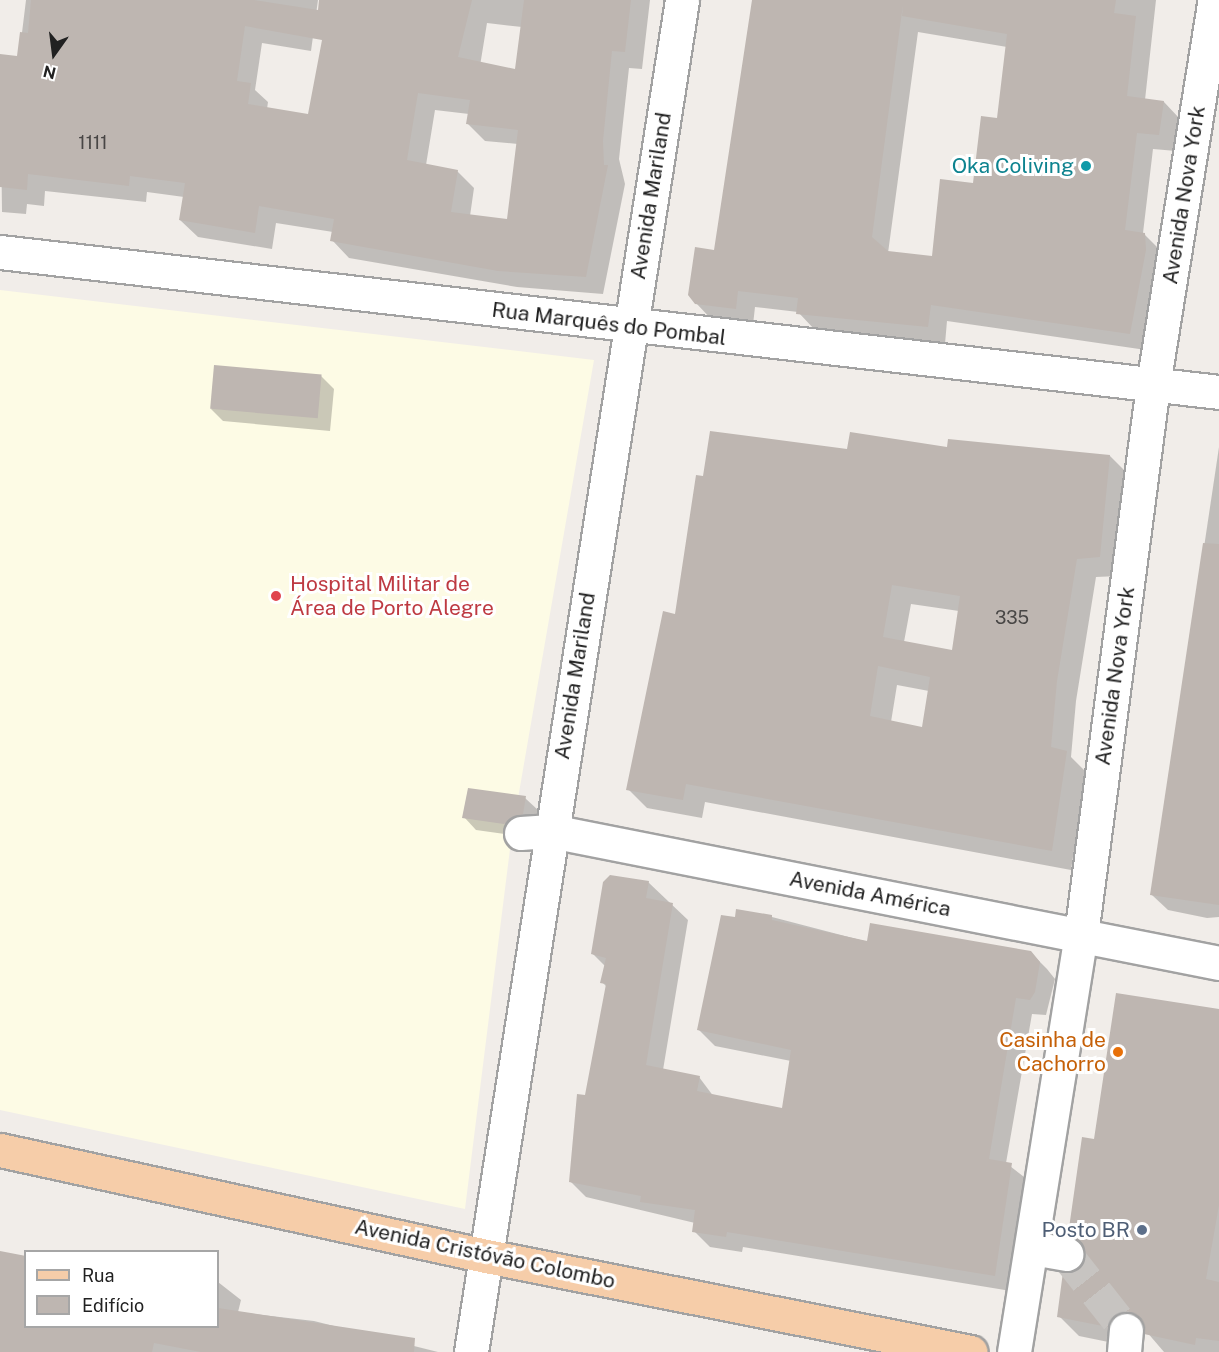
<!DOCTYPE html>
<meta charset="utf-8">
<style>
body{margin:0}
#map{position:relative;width:1219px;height:1352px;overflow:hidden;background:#f1ede9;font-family:"Public Sans",sans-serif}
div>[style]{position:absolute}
.education>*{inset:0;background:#fdfbe5}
.shadow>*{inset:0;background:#0003}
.building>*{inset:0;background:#beb6b1;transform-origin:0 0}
.minor-tunnel>*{height:33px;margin-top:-16.5px;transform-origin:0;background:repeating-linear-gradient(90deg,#c7c4c1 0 33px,transparent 0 49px)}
.roads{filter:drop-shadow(2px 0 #a2a2a2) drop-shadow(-2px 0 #a2a2a2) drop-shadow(0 2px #a2a2a2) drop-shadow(0 -2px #a2a2a2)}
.minor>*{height:33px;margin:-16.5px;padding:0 16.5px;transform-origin:16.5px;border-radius:16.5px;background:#fff}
.major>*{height:33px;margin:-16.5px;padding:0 16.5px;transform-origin:16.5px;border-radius:16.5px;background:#f6cda9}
.dots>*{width:16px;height:16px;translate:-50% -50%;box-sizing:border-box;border:3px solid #fff;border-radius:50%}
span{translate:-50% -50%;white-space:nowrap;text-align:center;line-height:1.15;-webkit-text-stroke:6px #fff;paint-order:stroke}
.number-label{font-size:18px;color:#484645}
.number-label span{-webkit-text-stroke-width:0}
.culture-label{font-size:21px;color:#0d838f}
.right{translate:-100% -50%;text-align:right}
.street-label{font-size:21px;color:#212121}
.health-label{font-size:21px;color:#be3a42}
.left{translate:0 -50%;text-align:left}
.food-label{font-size:21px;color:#c56008}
.service-label{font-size:21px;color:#4e5e75}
.legend{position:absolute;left:24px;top:1250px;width:195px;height:78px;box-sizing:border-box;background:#fff;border:2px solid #a6a6a6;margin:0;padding:8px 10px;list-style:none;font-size:18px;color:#212121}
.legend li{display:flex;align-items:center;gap:12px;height:30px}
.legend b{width:30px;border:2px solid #a6a6a6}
.north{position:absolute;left:24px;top:24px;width:60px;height:60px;-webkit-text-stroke:4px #fff;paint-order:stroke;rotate:194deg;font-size:16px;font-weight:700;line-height:24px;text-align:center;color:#212121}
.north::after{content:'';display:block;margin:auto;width:21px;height:27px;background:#212121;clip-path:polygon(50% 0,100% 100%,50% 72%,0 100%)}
</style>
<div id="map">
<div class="education">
<i style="clip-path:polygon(0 290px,594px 360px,512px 833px,465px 1209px,0 1110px)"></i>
</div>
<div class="shadow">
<i style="clip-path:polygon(evenodd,26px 0,318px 0,311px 51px,262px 43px,255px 90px,268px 102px,267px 109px,310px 116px,357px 0,650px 0,642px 69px,629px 68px,619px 159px,625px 184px,603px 294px,517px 287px,349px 258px,332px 240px,333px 232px,276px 223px,272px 249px,198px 237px,180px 220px,184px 197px,147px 192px,146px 202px,45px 191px,44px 206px,27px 204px,26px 214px,2px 212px,0 55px,19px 57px,26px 0,487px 23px,522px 27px,517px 70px,480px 66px,487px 23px,26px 0,435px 110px,469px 114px,467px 123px,485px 141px,518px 144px,508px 221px,470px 216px,474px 188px,457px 171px,426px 165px,435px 110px)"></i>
<i style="clip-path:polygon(evenodd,755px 0,1156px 0,1145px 100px,1164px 102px,1180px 119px,1176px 151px,1153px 149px,1143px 233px,1161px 251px,1146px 350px,947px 321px,945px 344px,815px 330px,798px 312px,755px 307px,753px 325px,713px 321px,696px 303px,715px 251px,755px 0,918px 32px,1007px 47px,998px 119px,974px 185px,933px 258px,888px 253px,918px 32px)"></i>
<i style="clip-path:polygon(321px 376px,334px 389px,330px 431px,223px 421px,211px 409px)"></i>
<i style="clip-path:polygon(1219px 447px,1219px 917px,1207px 918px,1168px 910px,1152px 895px)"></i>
<i style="clip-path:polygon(evenodd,948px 449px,1110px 456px,1129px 475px,1119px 576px,1096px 577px,1076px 701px,1071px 757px,1086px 772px,1071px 870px,705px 802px,702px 818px,647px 808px,628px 789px,676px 615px,848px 451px,948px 449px,911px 604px,959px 611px,953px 652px,904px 642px,911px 604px,948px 449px,897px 685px,929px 691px,924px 729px,891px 722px,897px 685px)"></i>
<i style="clip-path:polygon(525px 798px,538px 810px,536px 826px,518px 836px,476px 830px,464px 817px)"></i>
<i style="clip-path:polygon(648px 882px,688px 920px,663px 1070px,699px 1077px,714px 1097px,783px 1110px,791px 1061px,715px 1046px,699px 1030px,736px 919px,772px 917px,868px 942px,1030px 952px,1047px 969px,1055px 979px,1046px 1015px,1032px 1014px,1006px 1163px,1028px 1180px,1011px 1291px,743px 1247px,742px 1252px,710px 1247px,694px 1231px,695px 1223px,586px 1197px,570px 1181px,607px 987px,602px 982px,606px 967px,593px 954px)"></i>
<i style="clip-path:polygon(1219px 1010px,1219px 1352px,1164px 1352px,1146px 1331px,1128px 1346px,1079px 1336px,1059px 1316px,1074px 1273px,1086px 1258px,1070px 1235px,1096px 1141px)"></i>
<i style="clip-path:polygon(0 1252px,26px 1326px,218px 1326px,218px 1282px,241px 1300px,238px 1312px,314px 1321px,438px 1352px,0 1352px)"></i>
</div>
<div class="building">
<i style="clip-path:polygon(evenodd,31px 0,254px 0,318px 10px,319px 0,472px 0,458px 57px,515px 69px,524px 0,631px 0,625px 52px,612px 51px,603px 141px,604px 165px,608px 165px,586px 277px,498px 271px,330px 241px,334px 219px,259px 206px,255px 233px,179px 220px,185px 183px,130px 176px,129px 186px,28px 174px,27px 190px,0 187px,0 54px,17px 56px,20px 32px,28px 33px,31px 0,245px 26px,322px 40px,308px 114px,248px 104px,251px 83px,237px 81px,245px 26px,31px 0,418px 93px,470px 100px,466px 124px,518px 130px,507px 219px,451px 212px,458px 170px,407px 160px,418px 93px)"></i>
<i style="clip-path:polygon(evenodd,752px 0,1116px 0,1114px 13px,1136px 16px,1127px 96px,1164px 101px,1159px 135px,1137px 133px,1125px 230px,1145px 233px,1146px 250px,1130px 334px,931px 305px,928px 327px,796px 314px,798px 298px,738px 291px,736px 309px,695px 304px,688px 295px,695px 247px,714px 250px,752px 0,903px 4px,902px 16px,1007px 34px,997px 118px,981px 116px,973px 183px,940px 179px,932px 256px,888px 251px,872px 237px,903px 4px)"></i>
<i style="left:214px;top:365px;width:108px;height:44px;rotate:5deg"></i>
<i style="clip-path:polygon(evenodd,710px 431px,847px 449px,850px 432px,947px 447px,948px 439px,1110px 455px,1100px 557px,1077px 559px,1057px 681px,1051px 747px,1067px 751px,1052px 851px,686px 784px,683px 800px,626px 790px,663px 611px,675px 614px,696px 475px,703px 476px,710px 431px,892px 585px,960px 596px,952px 650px,883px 637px,892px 585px,710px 431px,878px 666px,930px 677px,922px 727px,870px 716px,878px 666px)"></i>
<i style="clip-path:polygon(1203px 543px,1219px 544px,1219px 905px,1150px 895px)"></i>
<i style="clip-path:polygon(468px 788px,526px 796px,523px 814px,504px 824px,462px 818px)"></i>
<i style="clip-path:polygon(610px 875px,649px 881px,646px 898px,673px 903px,646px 1065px,700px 1076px,697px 1091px,782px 1108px,791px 1050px,697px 1030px,721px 915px,735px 917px,736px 909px,772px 915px,772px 920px,867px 941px,870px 923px,1031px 951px,1040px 962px,1035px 992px,1030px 1000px,1016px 998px,989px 1159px,1012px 1163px,995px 1276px,727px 1232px,726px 1237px,692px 1232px,695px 1210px,640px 1202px,641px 1196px,569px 1182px,577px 1094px,585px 1095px,606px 984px,600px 983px,606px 958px,591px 954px,603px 882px)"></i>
<i style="clip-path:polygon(1116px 993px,1219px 1009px,1219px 1205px,1206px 1279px,1219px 1282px,1219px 1341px,1196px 1338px,1195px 1345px,1144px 1334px,1143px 1322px,1128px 1311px,1118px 1313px,1108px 1327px,1057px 1317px,1063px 1272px,1073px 1271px,1084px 1258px,1078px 1240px,1068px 1235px,1082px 1137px,1094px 1139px)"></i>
<i style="clip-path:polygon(0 1251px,26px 1256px,26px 1326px,218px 1326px,218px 1308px,415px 1338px,414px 1352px,201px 1352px,154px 1343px,152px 1352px,0 1352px)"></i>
</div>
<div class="minor-tunnel">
<i style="left:1066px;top:1254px;width:97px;rotate:51.7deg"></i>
</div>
<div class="roads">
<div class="minor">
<i style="left:0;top:252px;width:1227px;rotate:6.55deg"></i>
<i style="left:521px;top:833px;width:30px;rotate:-4deg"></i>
<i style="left:551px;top:831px;width:681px;rotate:11.18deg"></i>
<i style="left:1032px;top:1248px;width:35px;rotate:10deg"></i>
<i style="left:471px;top:1352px;width:1368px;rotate:-81.13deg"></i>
<i style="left:1014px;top:1352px;width:422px;rotate:-80.9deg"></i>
<i style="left:1081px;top:935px;width:555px;rotate:-82.54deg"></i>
<i style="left:1153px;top:385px;width:390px;rotate:-80.9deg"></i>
<i style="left:1124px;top:1352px;width:22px;rotate:-85deg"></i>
</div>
<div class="major">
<i style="left:0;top:1150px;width:497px;rotate:12.3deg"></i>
<i style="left:486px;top:1256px;width:494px;rotate:11.2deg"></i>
</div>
</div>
<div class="dots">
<i style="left:1086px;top:166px;background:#0f9aa8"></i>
<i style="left:276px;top:596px;background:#e0444e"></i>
<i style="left:1118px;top:1052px;background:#e8710a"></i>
<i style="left:1142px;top:1230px;background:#5c6f8a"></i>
</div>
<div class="number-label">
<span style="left:93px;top:143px">1111</span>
<span style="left:1012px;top:618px">335</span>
</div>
<div class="culture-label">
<span class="right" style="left:1074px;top:166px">Oka Coliving</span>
</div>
<div class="street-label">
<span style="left:1184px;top:195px;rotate:-81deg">Avenida Nova York</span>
<span style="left:651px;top:196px;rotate:-81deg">Avenida Mariland</span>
<span style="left:609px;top:324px;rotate:7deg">Rua Marquês do Pombal</span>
<span style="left:575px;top:676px;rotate:-81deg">Avenida Mariland</span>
<span style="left:1115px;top:676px;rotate:-82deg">Avenida Nova York</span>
<span style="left:870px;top:894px;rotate:11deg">Avenida América</span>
<span style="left:485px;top:1254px;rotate:12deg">Avenida Cristóvão Colombo</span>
</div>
<div class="health-label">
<span class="left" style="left:290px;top:596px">Hospital Militar de<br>Área de Porto Alegre</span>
</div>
<div class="food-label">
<span class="right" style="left:1106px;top:1052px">Casinha de<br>Cachorro</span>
</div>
<div class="service-label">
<span class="right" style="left:1130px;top:1230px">Posto BR</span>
</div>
<ul class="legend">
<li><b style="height:8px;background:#f6cda9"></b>Rua</li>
<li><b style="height:16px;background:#beb6b1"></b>Edifício</li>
</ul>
<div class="north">N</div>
</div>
